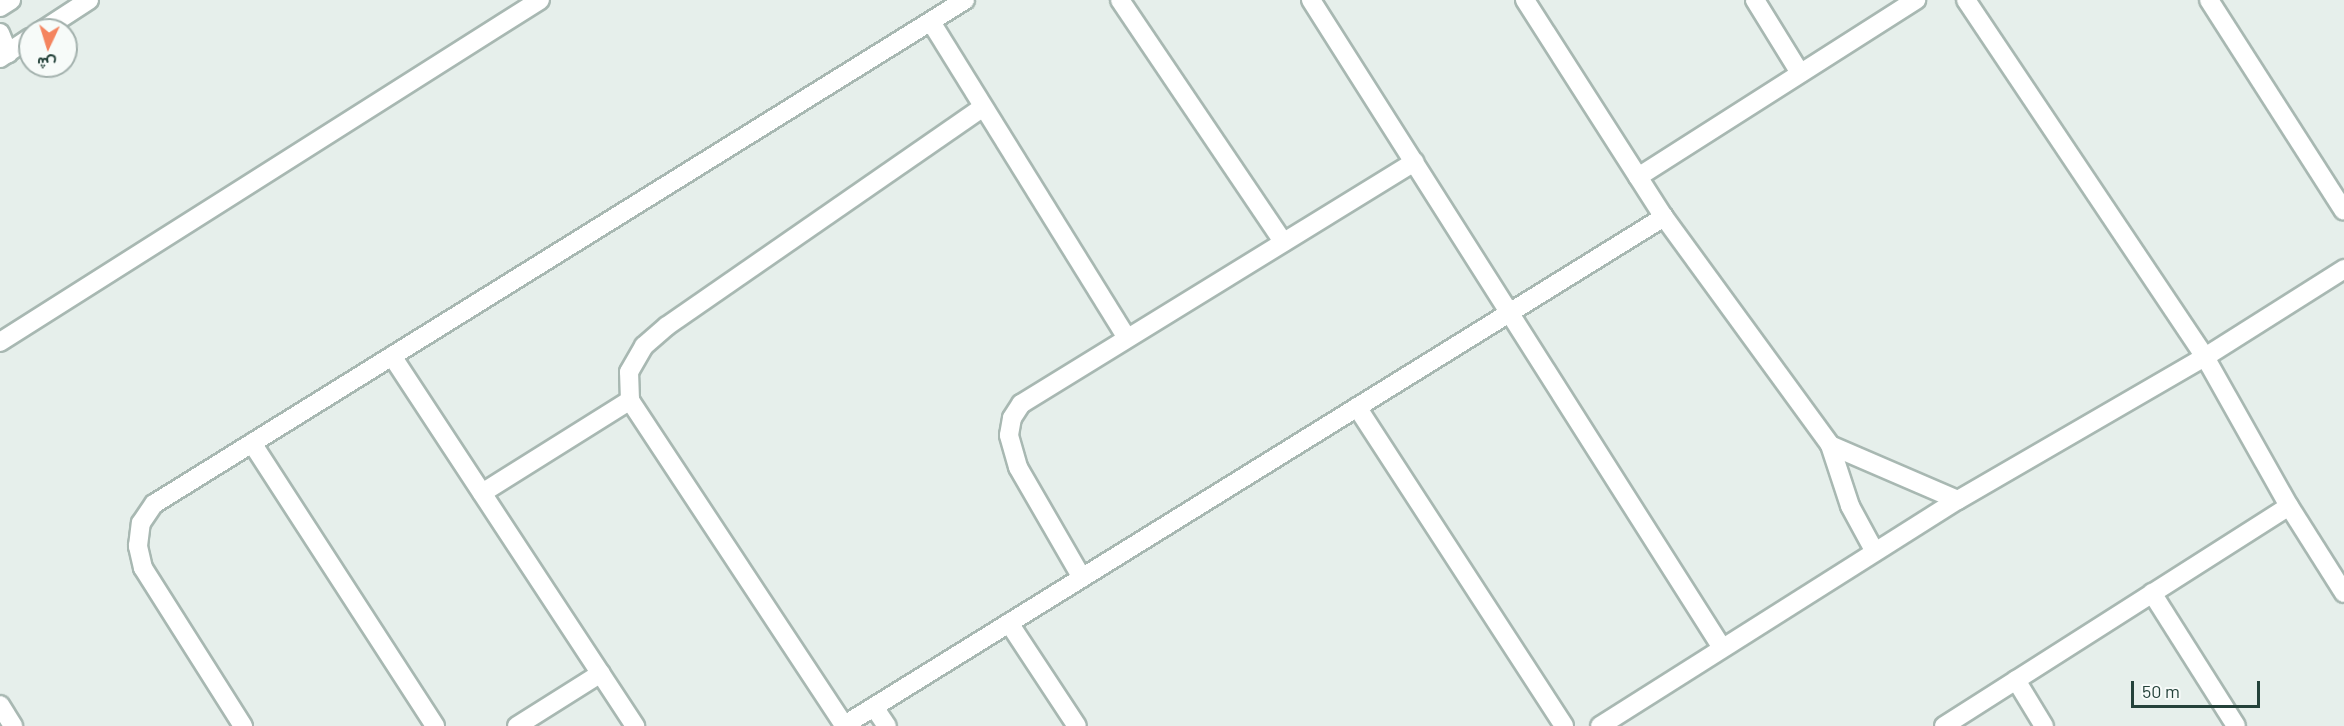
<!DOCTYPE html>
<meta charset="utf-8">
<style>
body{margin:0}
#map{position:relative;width:2344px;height:726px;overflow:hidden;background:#e6efeb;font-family:Barlow,Vazirmatn,sans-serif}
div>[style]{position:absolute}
.roads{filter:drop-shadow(2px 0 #a8b8b2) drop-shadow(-2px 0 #a8b8b2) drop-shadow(0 2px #a8b8b2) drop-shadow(0 -2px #a8b8b2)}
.minor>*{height:18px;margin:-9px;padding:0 9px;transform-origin:9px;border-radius:9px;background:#fff}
span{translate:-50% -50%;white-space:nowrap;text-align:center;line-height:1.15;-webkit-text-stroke:4.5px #f7fbf9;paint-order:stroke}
.north{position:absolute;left:18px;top:18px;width:60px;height:60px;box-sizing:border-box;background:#f7fbf9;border:2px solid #a3b1ad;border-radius:50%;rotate:184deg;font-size:16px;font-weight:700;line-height:24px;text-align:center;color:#24423a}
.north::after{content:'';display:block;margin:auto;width:21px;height:27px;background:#f4845f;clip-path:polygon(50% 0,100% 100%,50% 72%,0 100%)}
.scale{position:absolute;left:2131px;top:681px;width:129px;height:27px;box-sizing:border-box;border:3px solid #24423a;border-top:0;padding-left:8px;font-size:18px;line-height:21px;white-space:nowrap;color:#24423a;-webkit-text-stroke:4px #f7fbf9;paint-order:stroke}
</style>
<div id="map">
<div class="roads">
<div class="minor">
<i style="left:1120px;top:0;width:292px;rotate:56deg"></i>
<i style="left:1311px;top:0;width:767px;rotate:57.61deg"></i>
<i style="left:1525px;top:0;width:258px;rotate:57.4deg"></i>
<i style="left:1664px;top:217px;width:282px;rotate:53.9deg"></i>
<i style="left:1830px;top:445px;width:64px;rotate:71.8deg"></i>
<i style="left:1850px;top:506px;width:52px;rotate:61.5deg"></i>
<i style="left:1755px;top:0;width:86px;rotate:58.3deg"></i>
<i style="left:1966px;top:0;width:430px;rotate:56.2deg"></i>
<i style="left:2205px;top:357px;width:171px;rotate:60.6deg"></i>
<i style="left:2289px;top:506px;width:103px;rotate:57.7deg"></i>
<i style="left:2209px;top:0;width:250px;rotate:57.4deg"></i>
<i style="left:0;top:7px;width:13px;rotate:-32deg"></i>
<i style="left:931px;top:22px;width:372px;rotate:58.2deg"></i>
<i style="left:43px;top:30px;width:55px;rotate:-33.1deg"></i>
<i style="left:0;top:33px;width:22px;rotate:68deg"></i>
<i style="left:0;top:58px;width:36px;rotate:-34deg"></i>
<i style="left:1638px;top:177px;width:330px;rotate:-32.5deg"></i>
<i style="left:0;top:342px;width:639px;rotate:-32.35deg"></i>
<i style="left:392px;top:356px;width:443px;rotate:56.7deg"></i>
<i style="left:1357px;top:407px;width:380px;rotate:57deg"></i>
<i style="left:252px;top:443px;width:337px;rotate:57.1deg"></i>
<i style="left:1830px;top:445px;width:139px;rotate:23.3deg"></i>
<i style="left:482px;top:493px;width:175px;rotate:-32.1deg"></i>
<i style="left:1082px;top:578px;width:128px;rotate:-120deg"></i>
<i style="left:1018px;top:467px;width:33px;rotate:-106deg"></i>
<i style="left:1009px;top:435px;width:17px;rotate:-80deg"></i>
<i style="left:1012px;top:418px;width:17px;rotate:-57deg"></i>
<i style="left:1021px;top:404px;width:462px;rotate:-31.6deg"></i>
<i style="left:2152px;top:593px;width:157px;rotate:57.7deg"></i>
<i style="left:1009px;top:623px;width:123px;rotate:56.6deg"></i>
<i style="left:2016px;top:680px;width:54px;rotate:58.7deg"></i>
<i style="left:0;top:705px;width:25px;rotate:58deg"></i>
<i style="left:874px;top:707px;width:23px;rotate:56deg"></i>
<i style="left:844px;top:725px;width:389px;rotate:-123.4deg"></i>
<i style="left:630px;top:400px;width:28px;rotate:-92deg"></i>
<i style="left:629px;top:372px;width:30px;rotate:-60deg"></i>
<i style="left:644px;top:346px;width:30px;rotate:-41deg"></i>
<i style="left:667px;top:326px;width:384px;rotate:-34.7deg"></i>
<i style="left:243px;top:726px;width:187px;rotate:-122.3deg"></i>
<i style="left:143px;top:568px;width:23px;rotate:-103deg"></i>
<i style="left:138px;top:546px;width:23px;rotate:-83deg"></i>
<i style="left:141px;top:523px;width:23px;rotate:-56deg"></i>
<i style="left:154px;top:504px;width:955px;rotate:-31.86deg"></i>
<i style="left:517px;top:726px;width:99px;rotate:-32.2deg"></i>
<i style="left:843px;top:726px;width:966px;rotate:-31.8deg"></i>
<i style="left:1600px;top:726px;width:423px;rotate:-32.3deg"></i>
<i style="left:1958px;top:500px;width:285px;rotate:-30.1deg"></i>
<i style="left:2205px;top:357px;width:165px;rotate:-32.3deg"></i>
<i style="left:1944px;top:726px;width:409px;rotate:-32.5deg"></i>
</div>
</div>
<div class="north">ش</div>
<div class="scale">50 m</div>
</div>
